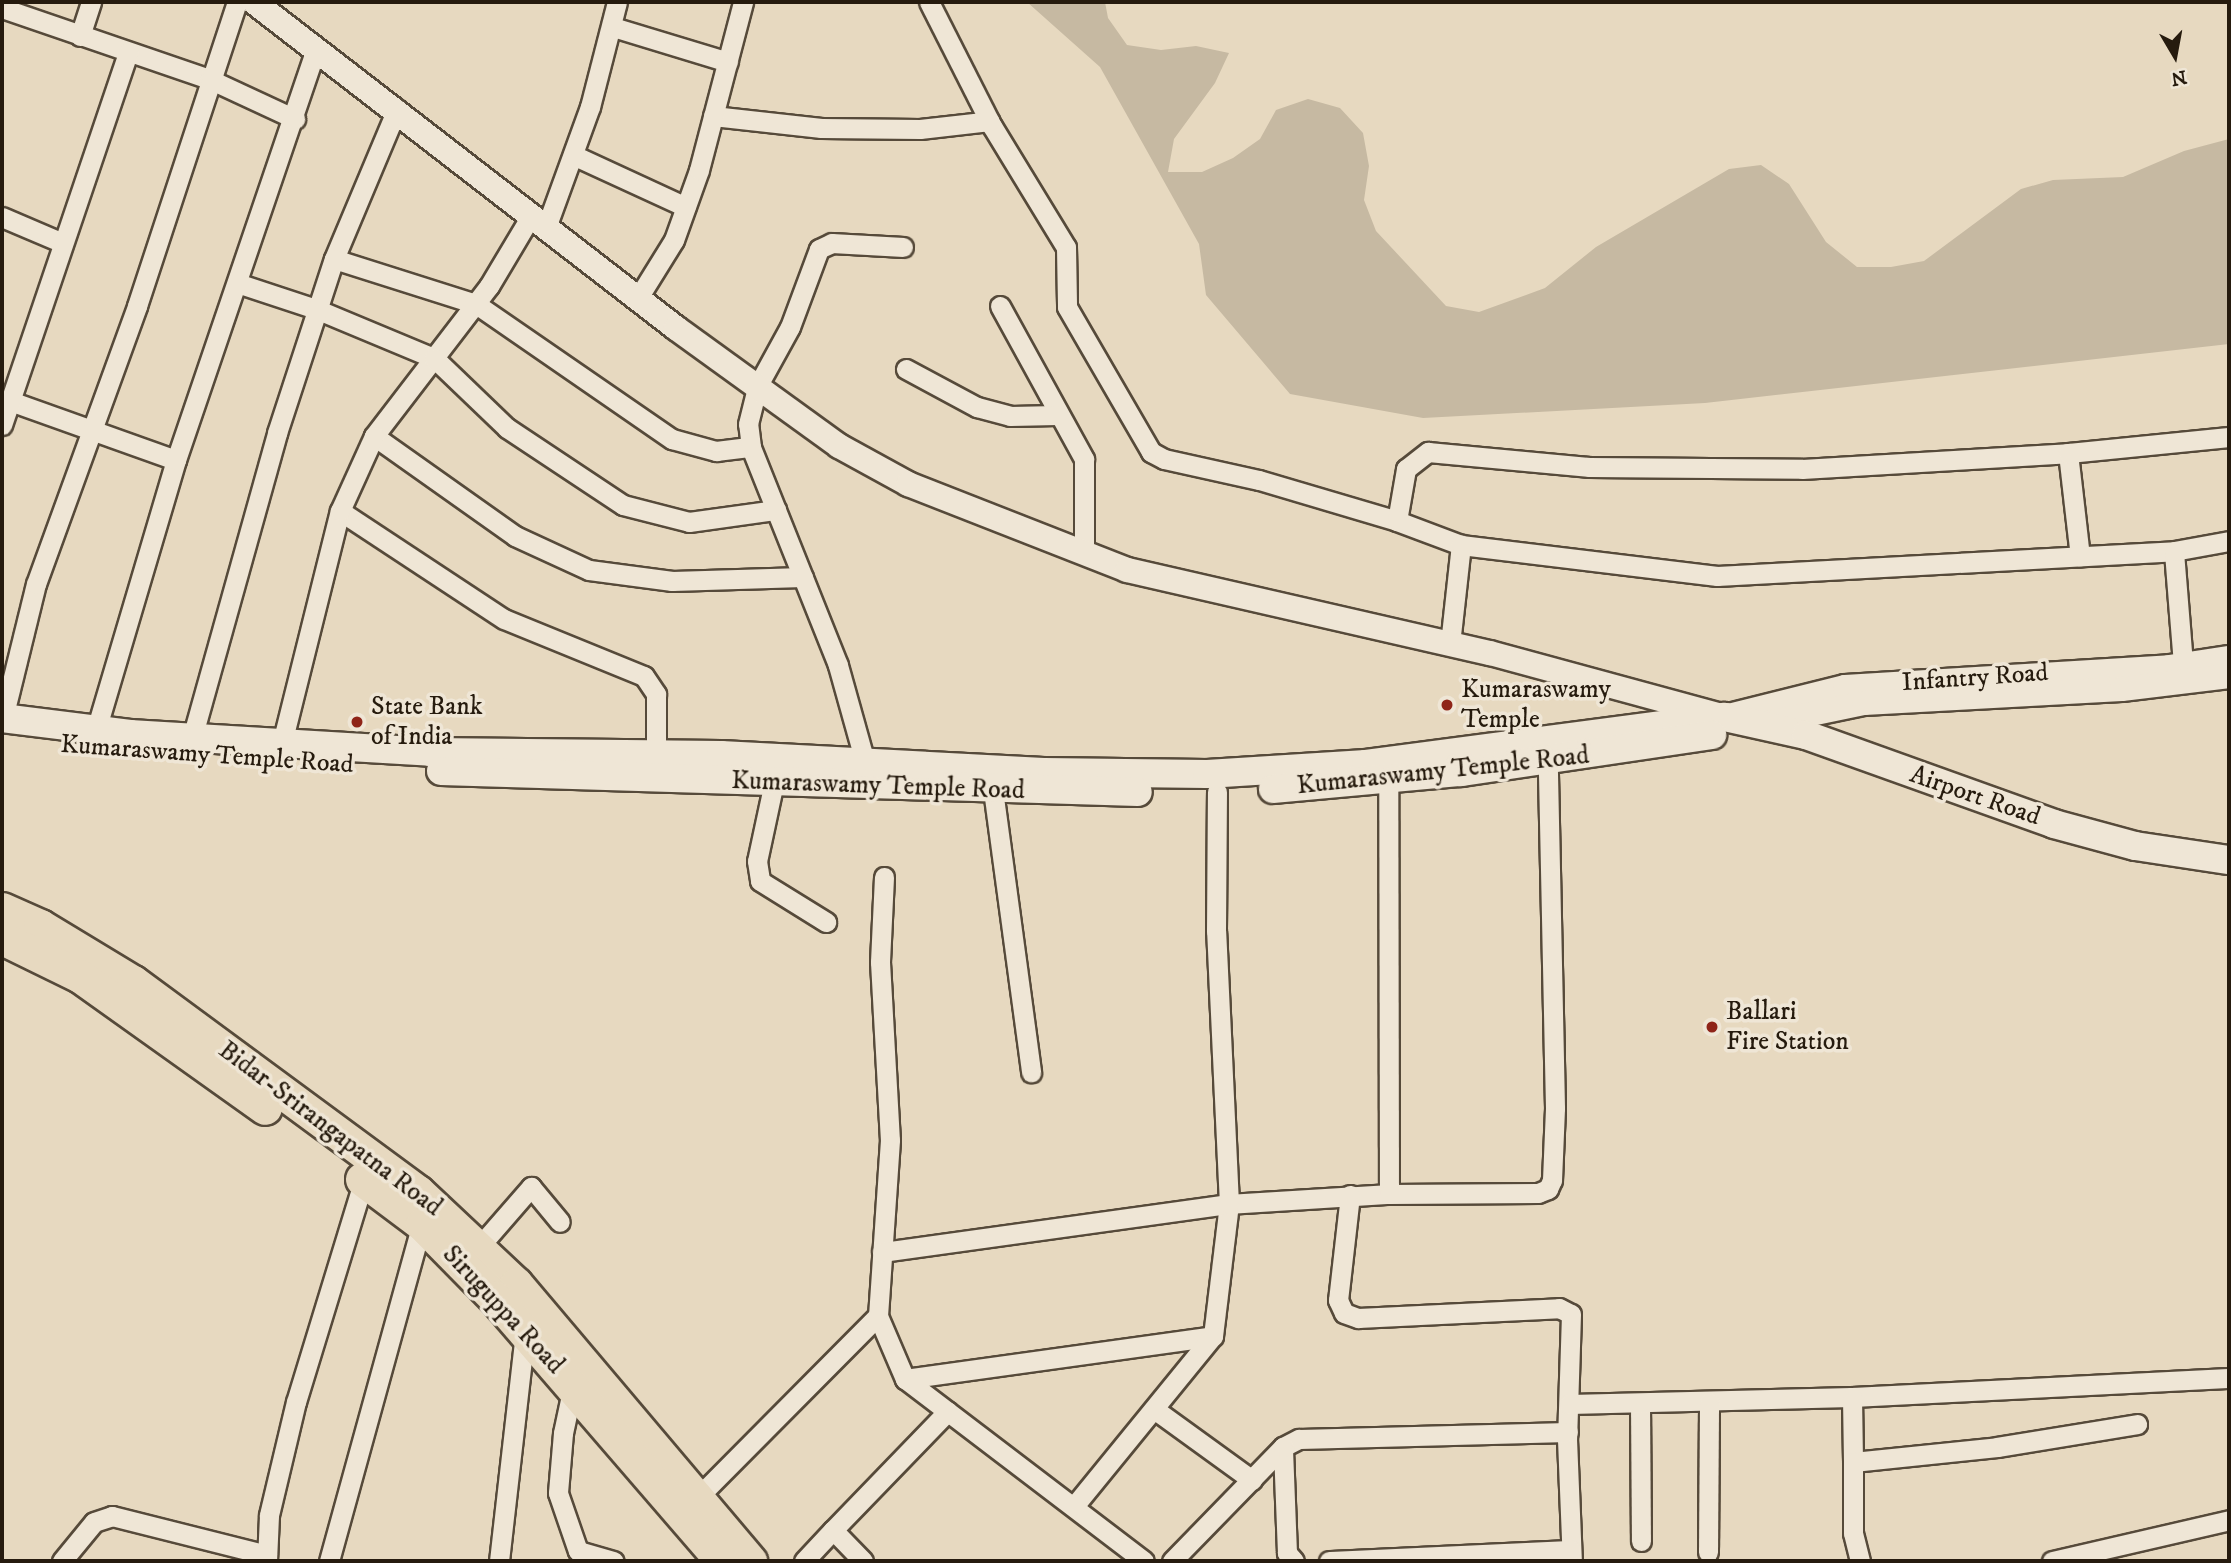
<!DOCTYPE html>
<style>
body{margin:0}
#map{position:relative;width:2231px;height:1563px;overflow:hidden;background:#e7d9c0;font-family:"IM FELL DW Pica",serif}
div>[style]{position:absolute}
.green>*{inset:0;background:#c6b9a2}
.roads{filter:drop-shadow(2px 0 #564a3a) drop-shadow(-2px 0 #564a3a) drop-shadow(0 2px #564a3a) drop-shadow(0 -2px #564a3a)}
.minor>*{height:19px;margin:-9.5px;padding:0 9.5px;transform-origin:9.5px;border-radius:9.5px;background:#efe6d6}
.tertiary>*{height:24px;margin:-12px;padding:0 12px;transform-origin:12px;border-radius:12px;background:#efe6d6}
.secondary>*{height:28px;margin:-14px;padding:0 14px;transform-origin:14px;border-radius:14px;background:#efe6d6}
.trunk>*{height:33px;margin:-16.5px;padding:0 16.5px;transform-origin:16.5px;border-radius:16.5px;background:#e7d9c0}
.dots>*{width:19px;height:19px;translate:-50% -50%;box-sizing:border-box;border:4px solid #efe6d6;border-radius:50%}
span{translate:-50% -50%;white-space:nowrap;text-align:center;line-height:1.15;-webkit-text-stroke:7px #efe6d6;paint-order:stroke}
.street-label{font-size:26px;color:#261b0e}
.poi-label{font-size:26px;color:#261b0e}
.left{translate:0 -50%;text-align:left}
.frame{position:absolute;inset:0;border:4px solid #261b0e;pointer-events:none}
.north{position:absolute;left:2140px;top:21px;width:70px;height:70px;-webkit-text-stroke:5px #efe6d6;paint-order:stroke;rotate:170deg;font-size:19px;font-weight:700;line-height:28px;text-align:center;color:#261b0e}
.north::after{content:'';display:block;margin:auto;width:24px;height:32px;background:#261b0e;clip-path:polygon(50% 0,100% 100%,50% 72%,0 100%)}
</style>
<div id="map">
<div class="green">
<i style="clip-path:polygon(1027px 2px,1105px 2px,1108px 18px,1127px 45px,1161px 50px,1196px 46px,1229px 53px,1215px 83px,1174px 139px,1168px 172px,1202px 172px,1233px 158px,1260px 139px,1276px 110px,1308px 99px,1340px 108px,1363px 133px,1369px 166px,1364px 200px,1376px 231px,1446px 306px,1479px 312px,1545px 288px,1596px 247px,1729px 169px,1761px 165px,1789px 184px,1826px 242px,1857px 267px,1891px 267px,1924px 261px,2021px 189px,2053px 180px,2123px 177px,2184px 151px,2229px 139px,2229px 344px,1705px 403px,1423px 418px,1290px 394px,1206px 295px,1199px 244px,1100px 67px)"></i>
</div>
<div class="roads">
<div class="minor">
<i style="left:929px;top:2px;width:139px;rotate:63.1deg"></i>
<i style="left:992px;top:126px;width:142px;rotate:58.6deg"></i>
<i style="left:1066px;top:247px;width:60px;rotate:89deg"></i>
<i style="left:1067px;top:307px;width:168px;rotate:59.9deg"></i>
<i style="left:1151px;top:452px;width:15px;rotate:28deg"></i>
<i style="left:1164px;top:459px;width:97px;rotate:12.5deg"></i>
<i style="left:1259px;top:480px;width:144px;rotate:16.5deg"></i>
<i style="left:1397px;top:521px;width:68px;rotate:20.6deg"></i>
<i style="left:2px;top:8px;width:219px;rotate:18.9deg"></i>
<i style="left:209px;top:79px;width:95px;rotate:24.9deg"></i>
<i style="left:613px;top:27px;width:120px;rotate:16.9deg"></i>
<i style="left:80px;top:36px;width:36px;rotate:-72deg"></i>
<i style="left:397px;top:109px;width:163px;rotate:112.8deg"></i>
<i style="left:334px;top:259px;width:149px;rotate:17.6deg"></i>
<i style="left:476px;top:304px;width:238px;rotate:34.6deg"></i>
<i style="left:672px;top:439px;width:46px;rotate:15.3deg"></i>
<i style="left:716px;top:451px;width:35px;rotate:-7deg"></i>
<i style="left:713px;top:116px;width:109px;rotate:6.3deg"></i>
<i style="left:821px;top:128px;width:99px;rotate:0.6deg"></i>
<i style="left:920px;top:129px;width:70px;rotate:-6.5deg"></i>
<i style="left:573px;top:155px;width:124px;rotate:24.7deg"></i>
<i style="left:532px;top:214px;width:84px;rotate:120.8deg"></i>
<i style="left:489px;top:286px;width:189px;rotate:127.5deg"></i>
<i style="left:374px;top:436px;width:173px;rotate:35.3deg"></i>
<i style="left:515px;top:536px;width:81px;rotate:24.7deg"></i>
<i style="left:589px;top:570px;width:84px;rotate:7.5deg"></i>
<i style="left:672px;top:581px;width:131px;rotate:-1.7deg"></i>
<i style="left:2px;top:217px;width:66px;rotate:23.1deg"></i>
<i style="left:547px;top:225px;width:126px;rotate:-70deg"></i>
<i style="left:590px;top:107px;width:108px;rotate:-75.6deg"></i>
<i style="left:237px;top:283px;width:83px;rotate:18.2deg"></i>
<i style="left:316px;top:309px;width:128px;rotate:22.6deg"></i>
<i style="left:434px;top:358px;width:101px;rotate:43.8deg"></i>
<i style="left:507px;top:428px;width:139px;rotate:33.6deg"></i>
<i style="left:623px;top:505px;width:68px;rotate:14.4deg"></i>
<i style="left:689px;top:522px;width:88px;rotate:-7.9deg"></i>
<i style="left:638px;top:298px;width:68px;rotate:-58.2deg"></i>
<i style="left:674px;top:240px;width:74px;rotate:-70.3deg"></i>
<i style="left:699px;top:170px;width:174px;rotate:-75.3deg"></i>
<i style="left:1000px;top:306px;width:175px;rotate:61.2deg"></i>
<i style="left:1084px;top:459px;width:95px;rotate:90deg"></i>
<i style="left:906px;top:369px;width:81px;rotate:28.2deg"></i>
<i style="left:977px;top:407px;width:34px;rotate:15deg"></i>
<i style="left:1010px;top:416px;width:47px;rotate:-1.2deg"></i>
<i style="left:10px;top:401px;width:176px;rotate:19.6deg"></i>
<i style="left:2px;top:425px;width:393px;rotate:-71.3deg"></i>
<i style="left:2068px;top:453px;width:104px;rotate:83.4deg"></i>
<i style="left:340px;top:511px;width:196px;rotate:33.4deg"></i>
<i style="left:504px;top:619px;width:151px;rotate:22.2deg"></i>
<i style="left:644px;top:676px;width:22px;rotate:56deg"></i>
<i style="left:656px;top:694px;width:60px;rotate:90deg"></i>
<i style="left:1397px;top:521px;width:53px;rotate:-80.2deg"></i>
<i style="left:1406px;top:469px;width:28px;rotate:-38deg"></i>
<i style="left:1428px;top:452px;width:162px;rotate:5.3deg"></i>
<i style="left:1589px;top:467px;width:213px;rotate:0.5deg"></i>
<i style="left:1802px;top:469px;width:266px;rotate:-3.4deg"></i>
<i style="left:2068px;top:453px;width:162px;rotate:-5.7deg"></i>
<i style="left:1450px;top:644px;width:100px;rotate:-83.7deg"></i>
<i style="left:1461px;top:545px;width:258px;rotate:6.9deg"></i>
<i style="left:1717px;top:576px;width:458px;rotate:-3.1deg"></i>
<i style="left:2183px;top:664px;width:113px;rotate:-94.6deg"></i>
<i style="left:2174px;top:551px;width:56px;rotate:-10.3deg"></i>
<i style="left:3px;top:718px;width:138px;rotate:-76.2deg"></i>
<i style="left:36px;top:584px;width:296px;rotate:-70deg"></i>
<i style="left:137px;top:306px;width:320px;rotate:-71.8deg"></i>
<i style="left:96px;top:730px;width:282px;rotate:-73.5deg"></i>
<i style="left:176px;top:460px;width:434px;rotate:-71.2deg"></i>
<i style="left:192px;top:738px;width:317px;rotate:-74.4deg"></i>
<i style="left:277px;top:433px;width:183px;rotate:-71.9deg"></i>
<i style="left:282px;top:743px;width:239px;rotate:-76deg"></i>
<i style="left:340px;top:511px;width:82px;rotate:-65.6deg"></i>
<i style="left:865px;top:762px;width:101px;rotate:-105.6deg"></i>
<i style="left:838px;top:665px;width:235px;rotate:-111.8deg"></i>
<i style="left:751px;top:447px;width:23px;rotate:-97deg"></i>
<i style="left:748px;top:424px;width:38px;rotate:-76deg"></i>
<i style="left:757px;top:387px;width:68px;rotate:-61.2deg"></i>
<i style="left:790px;top:327px;width:83px;rotate:-69.6deg"></i>
<i style="left:819px;top:249px;width:14px;rotate:-25deg"></i>
<i style="left:832px;top:243px;width:71px;rotate:3.2deg"></i>
<i style="left:774px;top:782px;width:81px;rotate:102.1deg"></i>
<i style="left:757px;top:861px;width:20px;rotate:81deg"></i>
<i style="left:760px;top:881px;width:78px;rotate:31.8deg"></i>
<i style="left:993px;top:790px;width:285px;rotate:82.3deg"></i>
<i style="left:884px;top:877px;width:85px;rotate:92.7deg"></i>
<i style="left:880px;top:962px;width:178px;rotate:86.8deg"></i>
<i style="left:890px;top:1140px;width:176px;rotate:93.9deg"></i>
<i style="left:878px;top:1316px;width:69px;rotate:66.8deg"></i>
<i style="left:905px;top:1379px;width:311px;rotate:-7.9deg"></i>
<i style="left:1213px;top:1336px;width:133px;rotate:-83.1deg"></i>
<i style="left:1229px;top:1204px;width:160px;rotate:-3.6deg"></i>
<i style="left:1389px;top:1194px;width:414px;rotate:-90.1deg"></i>
<i style="left:1389px;top:1194px;width:149px;rotate:-0.4deg"></i>
<i style="left:1538px;top:1193px;width:11px;rotate:-22deg"></i>
<i style="left:1548px;top:1189px;width:10px;rotate:-66deg"></i>
<i style="left:1552px;top:1180px;width:72px;rotate:-87.6deg"></i>
<i style="left:1555px;top:1108px;width:347px;rotate:-91.2deg"></i>
<i style="left:1350px;top:1195px;width:106px;rotate:96.5deg"></i>
<i style="left:1338px;top:1300px;width:14px;rotate:65deg"></i>
<i style="left:1344px;top:1313px;width:15px;rotate:20deg"></i>
<i style="left:1358px;top:1318px;width:201px;rotate:-2.8deg"></i>
<i style="left:1559px;top:1308px;width:13px;rotate:27deg"></i>
<i style="left:1571px;top:1314px;width:125px;rotate:91.8deg"></i>
<i style="left:1567px;top:1439px;width:122px;rotate:87.7deg"></i>
<i style="left:478px;top:1248px;width:81px;rotate:-49deg"></i>
<i style="left:531px;top:1187px;width:45px;rotate:50.4deg"></i>
<i style="left:882px;top:1252px;width:350px;rotate:-7.9deg"></i>
<i style="left:1229px;top:1204px;width:273px;rotate:-92.7deg"></i>
<i style="left:1216px;top:931px;width:139px;rotate:-89.6deg"></i>
<i style="left:905px;top:1379px;width:300px;rotate:37.3deg"></i>
<i style="left:573px;top:1386px;width:48px;rotate:102deg"></i>
<i style="left:563px;top:1433px;width:60px;rotate:94.8deg"></i>
<i style="left:558px;top:1493px;width:61px;rotate:71deg"></i>
<i style="left:578px;top:1551px;width:37px;rotate:16deg"></i>
<i style="left:1852px;top:1397px;width:377px;rotate:-2.9deg"></i>
<i style="left:1640px;top:1403px;width:138px;rotate:89.6deg"></i>
<i style="left:1569px;top:1404px;width:283px;rotate:-1.4deg"></i>
<i style="left:1852px;top:1397px;width:65px;rotate:89.1deg"></i>
<i style="left:1853px;top:1462px;width:145px;rotate:-5.9deg"></i>
<i style="left:1997px;top:1447px;width:142px;rotate:-9.3deg"></i>
<i style="left:1154px;top:1409px;width:121px;rotate:35.9deg"></i>
<i style="left:1853px;top:1462px;width:71px;rotate:90deg"></i>
<i style="left:1853px;top:1533px;width:29px;rotate:76deg"></i>
<i style="left:698px;top:1497px;width:255px;rotate:-45.2deg"></i>
<i style="left:1075px;top:1505px;width:218px;rotate:-50.8deg"></i>
<i style="left:833px;top:1530px;width:165px;rotate:-46deg"></i>
<i style="left:1708px;top:1552px;width:150px;rotate:-89.6deg"></i>
<i style="left:62px;top:1561px;width:50px;rotate:-50.6deg"></i>
<i style="left:94px;top:1522px;width:19px;rotate:-18deg"></i>
<i style="left:112px;top:1516px;width:160px;rotate:14.1deg"></i>
<i style="left:267px;top:1561px;width:46px;rotate:-87.5deg"></i>
<i style="left:269px;top:1515px;width:116px;rotate:-76.6deg"></i>
<i style="left:296px;top:1402px;width:232px;rotate:-73deg"></i>
<i style="left:329px;top:1561px;width:350px;rotate:-74.6deg"></i>
<i style="left:499px;top:1561px;width:230px;rotate:-83.5deg"></i>
<i style="left:804px;top:1561px;width:42px;rotate:-46.9deg"></i>
<i style="left:833px;top:1530px;width:43px;rotate:45.9deg"></i>
<i style="left:1172px;top:1561px;width:159px;rotate:-45.8deg"></i>
<i style="left:1294px;top:1561px;width:11px;rotate:-131deg"></i>
<i style="left:1287px;top:1553px;width:106px;rotate:-92.2deg"></i>
<i style="left:1283px;top:1447px;width:18px;rotate:-27deg"></i>
<i style="left:1299px;top:1439px;width:269px;rotate:-1.5deg"></i>
<i style="left:1329px;top:1561px;width:242px;rotate:-2.6deg"></i>
<i style="left:2052px;top:1561px;width:182px;rotate:-13deg"></i>
</div>
<div class="tertiary">
<i style="left:254px;top:2px;width:533px;rotate:37.69deg"></i>
<i style="left:676px;top:328px;width:201px;rotate:35.9deg"></i>
<i style="left:839px;top:446px;width:79px;rotate:28.8deg"></i>
<i style="left:908px;top:484px;width:235px;rotate:21.4deg"></i>
<i style="left:1127px;top:570px;width:372px;rotate:12.9deg"></i>
<i style="left:1490px;top:653px;width:244px;rotate:15.2deg"></i>
<i style="left:1725px;top:717px;width:124px;rotate:-14deg"></i>
<i style="left:1845px;top:687px;width:325px;rotate:-3.5deg"></i>
<i style="left:2169px;top:667px;width:61px;rotate:-8.5deg"></i>
<i style="left:1758px;top:725px;width:108px;rotate:-11.7deg"></i>
<i style="left:1864px;top:703px;width:258px;rotate:-3.1deg"></i>
<i style="left:2122px;top:689px;width:108px;rotate:-6.9deg"></i>
</div>
<div class="secondary">
<i style="left:2px;top:718px;width:129px;rotate:7.1deg"></i>
<i style="left:130px;top:734px;width:301px;rotate:3.4deg"></i>
<i style="left:430px;top:752px;width:291px;rotate:0.6deg"></i>
<i style="left:721px;top:755px;width:323px;rotate:3deg"></i>
<i style="left:1044px;top:772px;width:163px;rotate:0.7deg"></i>
<i style="left:1207px;top:774px;width:159px;rotate:-3.6deg"></i>
<i style="left:1366px;top:764px;width:362px;rotate:-7.5deg"></i>
<i style="left:1725px;top:717px;width:83px;rotate:12.5deg"></i>
<i style="left:1806px;top:735px;width:263px;rotate:19.7deg"></i>
<i style="left:2054px;top:824px;width:84px;rotate:15.2deg"></i>
<i style="left:2135px;top:846px;width:95px;rotate:8.5deg"></i>
<i style="left:441px;top:771px;width:697px;rotate:1.73deg"></i>
<i style="left:1273px;top:789px;width:189px;rotate:-5.2deg"></i>
<i style="left:1461px;top:772px;width:254px;rotate:-8.4deg"></i>
</div>
<div class="trunk">
<i style="left:2px;top:909px;width:42px;rotate:24.1deg"></i>
<i style="left:40px;top:926px;width:109px;rotate:31.1deg"></i>
<i style="left:133px;top:982px;width:354px;rotate:36.4deg"></i>
<i style="left:418px;top:1192px;width:134px;rotate:43.2deg"></i>
<i style="left:516px;top:1284px;width:363px;rotate:49.8deg"></i>
<i style="left:2px;top:938px;width:87px;rotate:26deg"></i>
<i style="left:80px;top:976px;width:227px;rotate:35.5deg"></i>
<i style="left:362px;top:1179px;width:75px;rotate:36.9deg"></i>
<i style="left:422px;top:1224px;width:104px;rotate:45.4deg"></i>
<i style="left:495px;top:1298px;width:345px;rotate:49.2deg"></i>
</div>
</div>
<div class="dots">
<i style="left:1447px;top:705px;background:#8f2418"></i>
<i style="left:357px;top:722px;background:#8f2418"></i>
<i style="left:1712px;top:1027px;background:#8f2418"></i>
</div>
<div class="street-label">
<span style="left:1975px;top:678px;rotate:-4deg">Infantry Road</span>
<span style="left:207px;top:755px;rotate:4deg">Kumaraswamy Temple Road</span>
<span style="left:1443px;top:771px;rotate:-6deg">Kumaraswamy Temple Road</span>
<span style="left:878px;top:786px;rotate:2deg">Kumaraswamy Temple Road</span>
<span style="left:1975px;top:796px;rotate:19deg">Airport Road</span>
<span style="left:330px;top:1129px;rotate:37deg">Bidar-Srirangapatna Road</span>
<span style="left:503px;top:1310px;rotate:47deg">Siruguppa Road</span>
</div>
<div class="poi-label">
<span class="left" style="left:1461px;top:705px">Kumaraswamy<br>Temple</span>
<span class="left" style="left:371px;top:722px">State Bank<br>of India</span>
<span class="left" style="left:1726px;top:1027px">Ballari<br>Fire Station</span>
</div>
<div class="frame"></div>
<div class="north">N</div>
</div>
